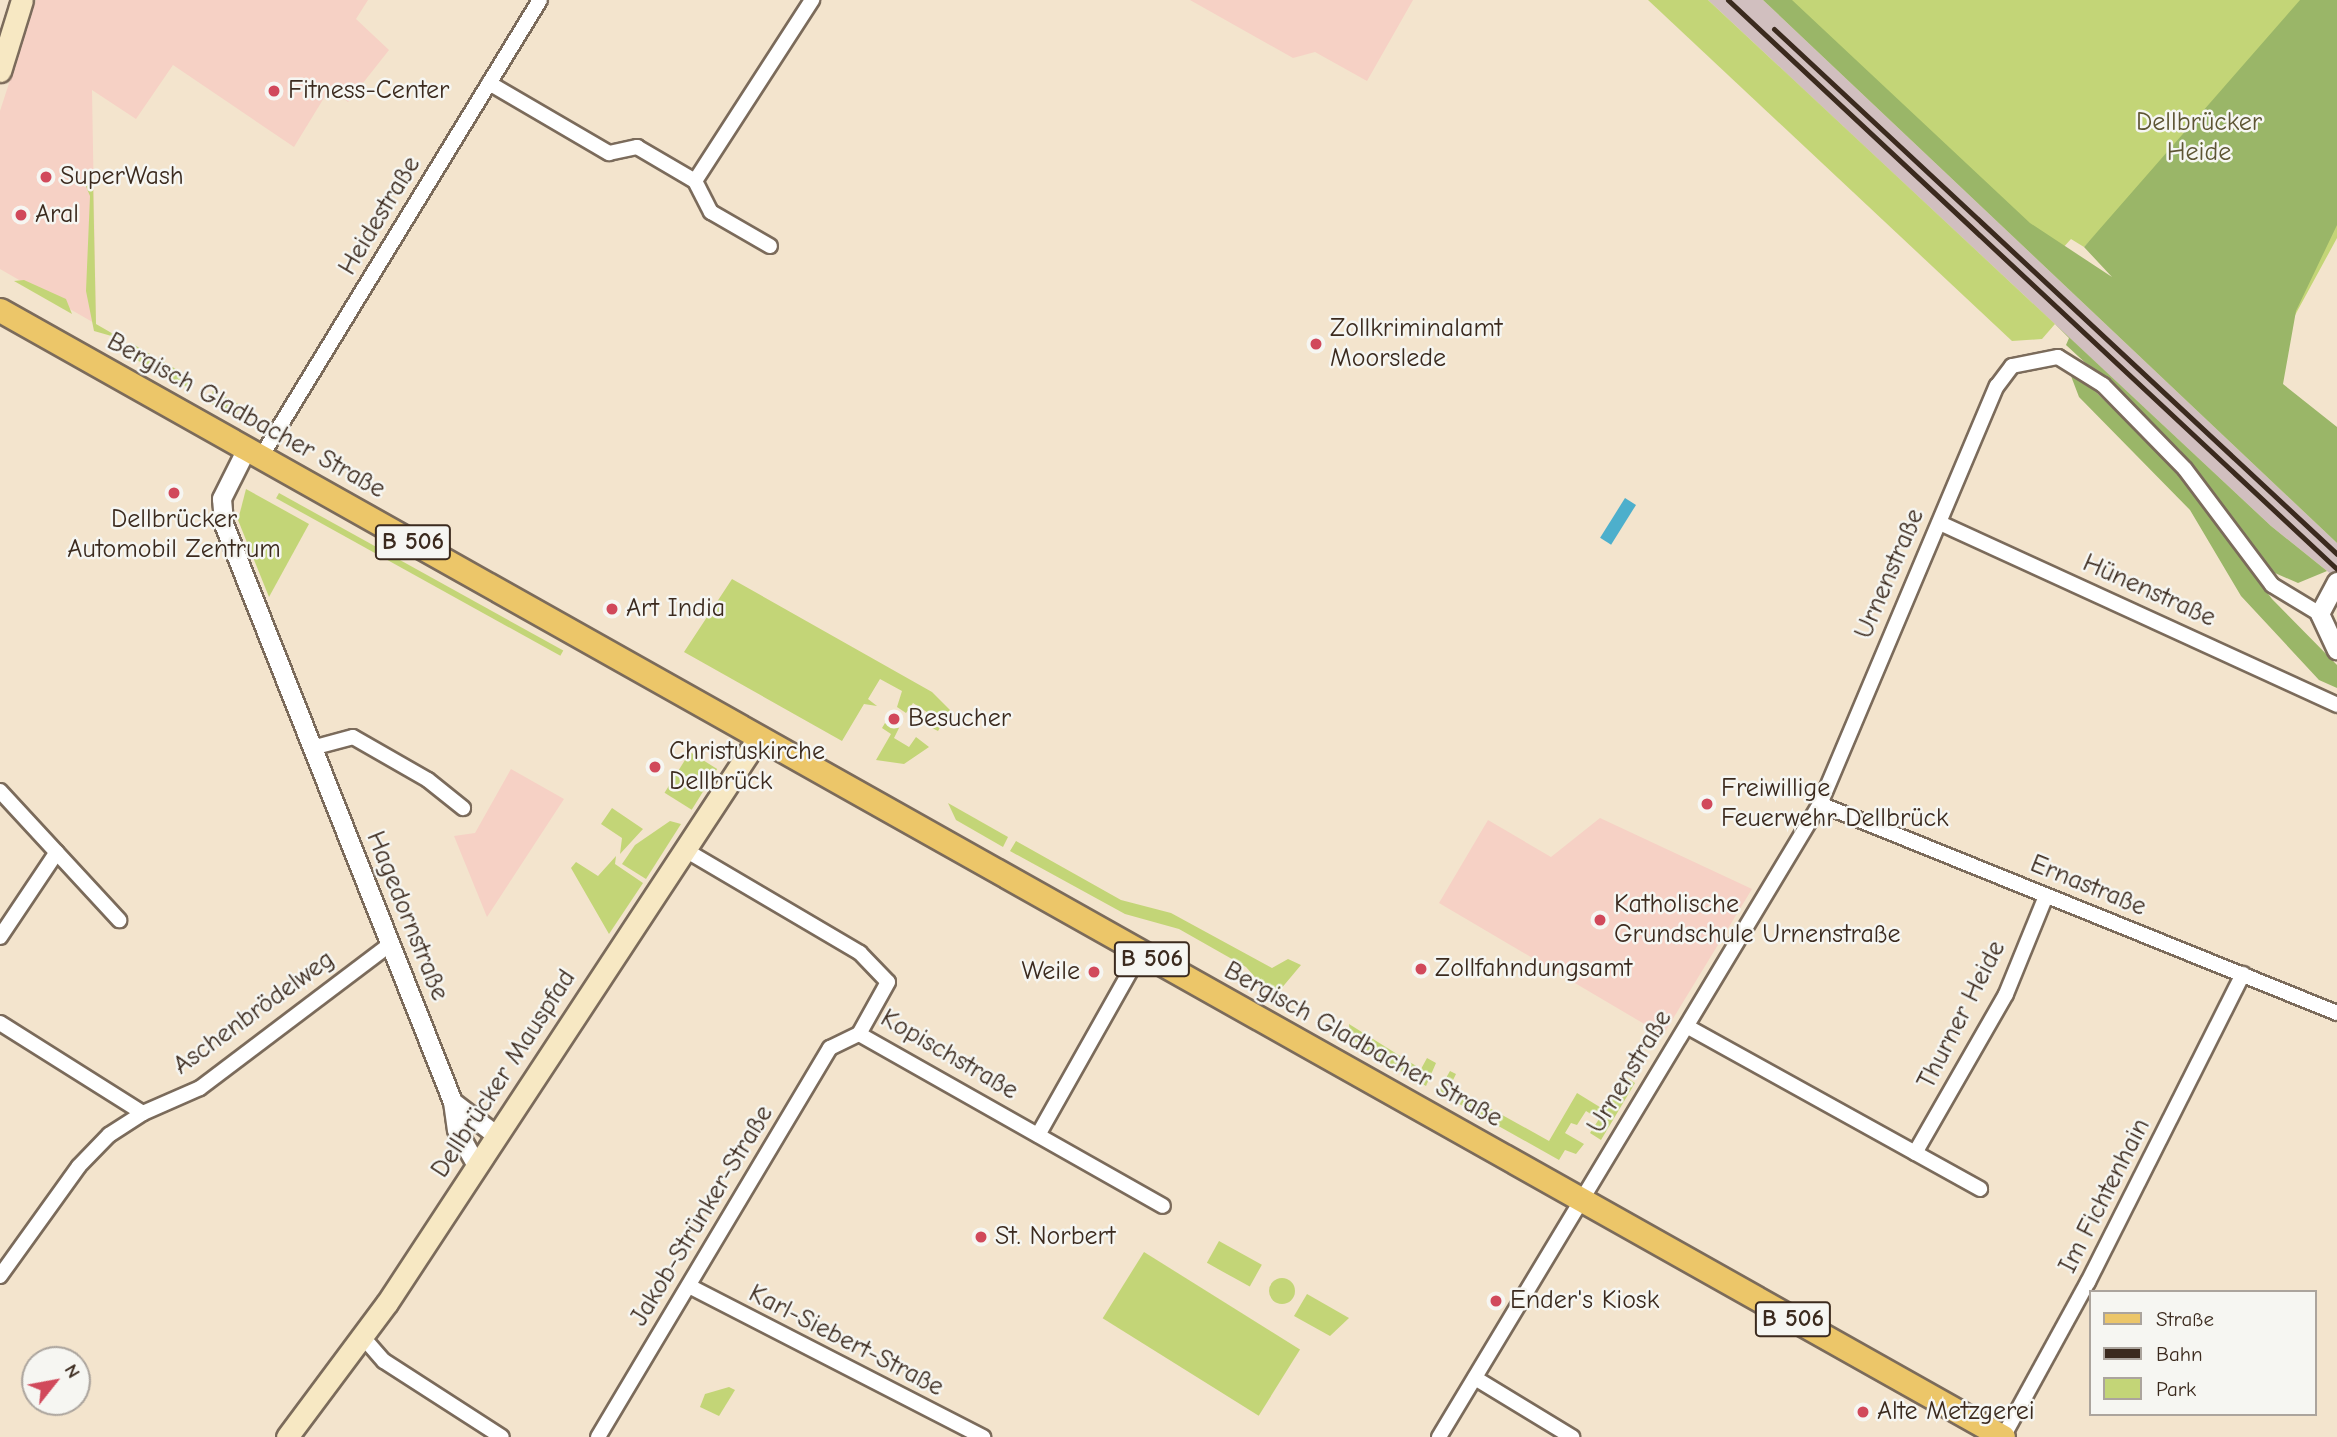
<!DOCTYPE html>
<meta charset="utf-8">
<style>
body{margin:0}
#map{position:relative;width:2337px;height:1437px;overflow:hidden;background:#f3e4cd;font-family:"Comic Neue",sans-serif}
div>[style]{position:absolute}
.built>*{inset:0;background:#f6d1c5}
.industrial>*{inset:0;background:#d1bfbf}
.green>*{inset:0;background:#c3d577;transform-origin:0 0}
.round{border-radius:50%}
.forest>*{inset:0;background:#9ab668}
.water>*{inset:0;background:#4dafcc;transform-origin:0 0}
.roads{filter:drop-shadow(2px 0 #7b6b5b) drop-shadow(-2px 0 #7b6b5b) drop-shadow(0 2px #7b6b5b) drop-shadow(0 -2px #7b6b5b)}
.minor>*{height:14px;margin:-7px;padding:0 7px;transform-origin:7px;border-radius:7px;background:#fff}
.tertiary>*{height:18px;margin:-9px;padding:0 9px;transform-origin:9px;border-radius:9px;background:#fff}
.secondary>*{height:21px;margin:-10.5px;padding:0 10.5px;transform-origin:10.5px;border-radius:10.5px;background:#f7e8c3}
.primary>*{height:23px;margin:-11.5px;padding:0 11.5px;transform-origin:11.5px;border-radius:11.5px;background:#ecc669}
.rail>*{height:5px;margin:-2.5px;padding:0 2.5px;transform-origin:2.5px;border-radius:2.5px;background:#3b2a1e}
.dots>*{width:19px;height:19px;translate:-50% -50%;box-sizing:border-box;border:4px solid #f6f6f2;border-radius:50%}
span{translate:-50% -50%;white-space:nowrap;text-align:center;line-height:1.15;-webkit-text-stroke:5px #f6f6f2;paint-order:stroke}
.shield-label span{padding:2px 5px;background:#f6f6f2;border:2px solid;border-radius:5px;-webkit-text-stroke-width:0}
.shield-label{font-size:24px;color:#3b2a1e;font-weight:700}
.poi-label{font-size:26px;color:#3b2a1e}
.left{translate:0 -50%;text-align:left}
.right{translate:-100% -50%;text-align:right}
.park-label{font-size:26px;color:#5d5534}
.street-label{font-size:26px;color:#3b2a1e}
.legend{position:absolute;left:2089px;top:1290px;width:228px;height:126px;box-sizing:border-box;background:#f6f6f2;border:2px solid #aba49d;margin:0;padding:9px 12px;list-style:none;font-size:21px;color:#3b2a1e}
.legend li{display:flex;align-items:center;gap:14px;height:35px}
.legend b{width:35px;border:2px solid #aba49d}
.north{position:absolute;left:21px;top:1346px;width:70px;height:70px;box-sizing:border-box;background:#f6f6f2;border:2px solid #aba49d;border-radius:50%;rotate:59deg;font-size:19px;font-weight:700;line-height:28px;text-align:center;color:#3b2a1e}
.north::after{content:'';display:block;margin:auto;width:24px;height:32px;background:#d1495b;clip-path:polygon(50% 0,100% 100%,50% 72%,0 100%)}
</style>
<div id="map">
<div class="built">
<i style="clip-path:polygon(36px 0,368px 0,356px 19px,389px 50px,348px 102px,330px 88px,294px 147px,173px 65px,136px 119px,92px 90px,96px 324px,0 269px,0 111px)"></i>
<i style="clip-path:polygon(1190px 0,1413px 0,1367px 81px,1315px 52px,1293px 58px)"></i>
<i style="clip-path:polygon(511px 769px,564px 799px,487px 917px,454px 836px,475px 833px)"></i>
<i style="clip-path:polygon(1600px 818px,1752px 889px,1663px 1035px,1439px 903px,1488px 820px,1551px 857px)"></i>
</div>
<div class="industrial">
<i style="clip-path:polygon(1708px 0,1763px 0,2337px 543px,2337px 579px,2271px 526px)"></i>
</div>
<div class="green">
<i style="clip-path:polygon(1648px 0,1708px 0,2055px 324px,2042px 339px,2012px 341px)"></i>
<i style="clip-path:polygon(1779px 0,2337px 0,2337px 238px,2268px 365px,2097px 233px,2084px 247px,2071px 239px,2051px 261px)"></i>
<i style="clip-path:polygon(93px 178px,96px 324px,122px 339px,94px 331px,86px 291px,90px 196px,83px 179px)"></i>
<i style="clip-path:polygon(24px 280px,66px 299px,72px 314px,14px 281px)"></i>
<i style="clip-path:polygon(131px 343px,193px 379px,187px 387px,131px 357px)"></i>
<i style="clip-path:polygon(213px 390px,242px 406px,235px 417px,210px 403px)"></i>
<i style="clip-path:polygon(246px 489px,309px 524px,269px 597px,238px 520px)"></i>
<i style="left:279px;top:493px;width:325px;height:6px;rotate:29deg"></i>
<i style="clip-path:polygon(732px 579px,932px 692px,950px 710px,938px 731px,928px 726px,933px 716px,913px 703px,906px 713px,897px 707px,902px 691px,880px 679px,868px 699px,877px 706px,864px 704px,842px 741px,684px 652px)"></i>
<i style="clip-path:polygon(885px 723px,899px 728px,894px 738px,909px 747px,916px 737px,929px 747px,904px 764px,876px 760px,891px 734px,882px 728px)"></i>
<i style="left:690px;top:752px;width:32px;height:48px;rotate:32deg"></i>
<i style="clip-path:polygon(948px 803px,1008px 837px,1003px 847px,956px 820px)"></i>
<i style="clip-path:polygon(612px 808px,643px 829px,620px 854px,622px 838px,601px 824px)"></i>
<i style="clip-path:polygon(670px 821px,681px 824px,646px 879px,622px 864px,635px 845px)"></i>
<i style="clip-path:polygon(1016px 841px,1121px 900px,1171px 913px,1272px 968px,1288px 959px,1301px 965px,1280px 990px,1262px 985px,1246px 967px,1179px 929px,1125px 914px,1010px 851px)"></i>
<i style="clip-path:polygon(616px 856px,615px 864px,643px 883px,609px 934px,571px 868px,576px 862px,598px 876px)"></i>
<i style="clip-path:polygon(1349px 1024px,1421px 1069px,1427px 1058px,1436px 1063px,1426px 1086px,1370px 1053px,1350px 1037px)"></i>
<i style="clip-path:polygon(1450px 1071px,1456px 1074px,1450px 1086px,1549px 1141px,1577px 1093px,1603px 1109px,1624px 1076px,1635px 1083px,1601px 1140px,1590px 1133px,1599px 1119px,1586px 1111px,1577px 1125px,1571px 1123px,1565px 1133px,1584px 1144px,1576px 1154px,1565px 1150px,1559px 1160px,1438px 1092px)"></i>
<i style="left:1219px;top:1241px;width:49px;height:25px;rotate:29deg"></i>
<i style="left:1144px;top:1252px;width:184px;height:78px;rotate:32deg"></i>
<i class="round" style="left:1269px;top:1278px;width:26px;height:26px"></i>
<i style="clip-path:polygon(1307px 1294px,1349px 1318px,1330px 1336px,1294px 1316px)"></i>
<i style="clip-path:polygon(729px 1387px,735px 1390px,719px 1416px,700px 1407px,705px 1394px)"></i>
</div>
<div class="forest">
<i style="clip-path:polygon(1763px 0,1792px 0,2030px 223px,2112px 277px,2084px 247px,2300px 0,2337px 0,2337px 225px,2296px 311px,2283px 384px,2337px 427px,2337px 543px)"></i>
<i style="clip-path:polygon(2055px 324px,2271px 526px,2327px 571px,2298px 583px,2268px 570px,2180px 450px,2066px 345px,2069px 338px)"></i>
<i style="clip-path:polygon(2078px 375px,2178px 471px,2272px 599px,2337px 665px,2337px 688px,2319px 680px,2241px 596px,2190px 510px,2079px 397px,2071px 376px)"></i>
</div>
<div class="water">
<i style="left:1625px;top:498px;width:13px;height:47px;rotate:32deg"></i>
</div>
<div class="roads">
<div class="minor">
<i style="left:489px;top:83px;width:139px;rotate:30.3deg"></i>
<i style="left:609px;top:153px;width:29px;rotate:-12deg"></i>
<i style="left:637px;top:147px;width:67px;rotate:30.4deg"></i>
<i style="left:695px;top:181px;width:35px;rotate:63deg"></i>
<i style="left:711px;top:212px;width:68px;rotate:30deg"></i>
<i style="left:695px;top:181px;width:216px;rotate:-57.1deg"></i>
<i style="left:261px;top:457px;width:535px;rotate:-58.6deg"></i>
<i style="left:1940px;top:523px;width:437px;rotate:24.6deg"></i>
<i style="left:312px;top:748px;width:42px;rotate:-15deg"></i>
<i style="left:353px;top:737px;width:86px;rotate:29.8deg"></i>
<i style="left:428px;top:780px;width:45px;rotate:38.7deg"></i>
<i style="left:0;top:791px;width:176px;rotate:47.3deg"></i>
<i style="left:1820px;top:804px;width:558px;rotate:22.01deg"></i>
<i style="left:687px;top:851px;width:201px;rotate:30.5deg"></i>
<i style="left:860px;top:953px;width:40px;rotate:46deg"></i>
<i style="left:888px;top:982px;width:60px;rotate:119.1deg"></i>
<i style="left:0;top:937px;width:102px;rotate:-56.2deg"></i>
<i style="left:0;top:1023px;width:169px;rotate:32.2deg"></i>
<i style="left:143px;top:1113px;width:62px;rotate:-23.7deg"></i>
<i style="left:200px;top:1088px;width:237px;rotate:-37.1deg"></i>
<i style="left:1688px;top:1027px;width:334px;rotate:29deg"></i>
<i style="left:859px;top:1034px;width:349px;rotate:29.5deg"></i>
<i style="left:1038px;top:1135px;width:210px;rotate:-60.6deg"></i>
<i style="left:1915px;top:1153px;width:183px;rotate:-60.2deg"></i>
<i style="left:2006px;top:994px;width:106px;rotate:-67.8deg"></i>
<i style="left:0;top:1276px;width:135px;rotate:-54.3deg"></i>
<i style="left:79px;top:1166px;width:43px;rotate:-45.9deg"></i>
<i style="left:109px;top:1135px;width:40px;rotate:-32.9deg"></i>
<i style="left:689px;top:1286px;width:331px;rotate:27.2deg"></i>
<i style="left:362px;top:1336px;width:33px;rotate:49deg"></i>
<i style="left:384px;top:1361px;width:140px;rotate:32.8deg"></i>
<i style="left:1475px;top:1378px;width:114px;rotate:31.3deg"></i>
<i style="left:598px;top:1437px;width:453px;rotate:-59.2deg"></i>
<i style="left:830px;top:1048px;width:32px;rotate:-26deg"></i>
<i style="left:1439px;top:1437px;width:739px;rotate:-58.96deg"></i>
<i style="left:1820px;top:804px;width:454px;rotate:-67.1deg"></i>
<i style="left:1997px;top:386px;width:25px;rotate:-53deg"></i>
<i style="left:2012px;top:366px;width:47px;rotate:-11.1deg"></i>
<i style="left:2058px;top:357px;width:53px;rotate:31.9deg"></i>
<i style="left:2103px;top:385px;width:117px;rotate:45.7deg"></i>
<i style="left:2185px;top:469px;width:145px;rotate:53.1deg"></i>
<i style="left:2272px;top:585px;width:56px;rotate:31.1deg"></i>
<i style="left:2003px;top:1437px;width:177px;rotate:-61.3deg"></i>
<i style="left:2088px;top:1282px;width:345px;rotate:-63.3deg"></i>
</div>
<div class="tertiary">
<i style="left:247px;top:449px;width:56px;rotate:116.6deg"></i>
<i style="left:222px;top:499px;width:25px;rotate:85deg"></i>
<i style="left:224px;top:524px;width:622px;rotate:68.39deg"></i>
<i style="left:453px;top:1102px;width:56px;rotate:37.7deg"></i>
<i style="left:2337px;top:582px;width:36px;rotate:118deg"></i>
<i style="left:2320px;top:614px;width:40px;rotate:65deg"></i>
<i style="left:453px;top:1102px;width:28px;rotate:82deg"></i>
<i style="left:457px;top:1130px;width:41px;rotate:60.9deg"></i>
</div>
<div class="secondary">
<i style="left:0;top:71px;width:74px;rotate:-72.8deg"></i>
<i style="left:287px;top:1437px;width:167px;rotate:-53.3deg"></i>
<i style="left:387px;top:1303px;width:677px;rotate:-56.69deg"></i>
</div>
<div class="primary">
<i style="left:0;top:310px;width:2298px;rotate:29.36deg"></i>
</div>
</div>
<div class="rail">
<i style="left:1728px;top:0;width:833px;rotate:43.06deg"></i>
<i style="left:1774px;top:29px;width:770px;rotate:43deg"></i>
</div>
<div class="dots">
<i style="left:274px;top:91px;background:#d1495b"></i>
<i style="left:46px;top:177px;background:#d1495b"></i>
<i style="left:21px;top:215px;background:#d1495b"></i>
<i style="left:1316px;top:344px;background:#d1495b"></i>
<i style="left:174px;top:493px;background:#d1495b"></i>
<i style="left:612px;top:609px;background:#d1495b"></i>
<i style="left:894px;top:719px;background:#d1495b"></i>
<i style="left:655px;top:767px;background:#d1495b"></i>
<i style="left:1707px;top:804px;background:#d1495b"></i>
<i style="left:1600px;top:920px;background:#d1495b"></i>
<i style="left:1421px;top:969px;background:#d1495b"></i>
<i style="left:1094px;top:972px;background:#d1495b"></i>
<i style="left:981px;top:1237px;background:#d1495b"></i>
<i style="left:1496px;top:1301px;background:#d1495b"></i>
<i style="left:1863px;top:1412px;background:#d1495b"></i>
</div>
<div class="shield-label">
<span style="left:413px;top:542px">B 506</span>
<span style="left:1152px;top:959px">B 506</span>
<span style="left:1793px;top:1319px">B 506</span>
</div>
<div class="poi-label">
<span class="left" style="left:288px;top:91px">Fitness-Center</span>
<span class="left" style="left:60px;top:177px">SuperWash</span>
<span class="left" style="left:35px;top:215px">Aral</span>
<span class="left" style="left:1330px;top:344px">Zollkriminalamt<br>Moorslede</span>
<span style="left:174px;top:535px">Dellbrücker<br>Automobil Zentrum</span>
<span class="left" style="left:626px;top:609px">Art India</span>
<span class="left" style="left:908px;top:719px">Besucher</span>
<span class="left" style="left:669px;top:767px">Christuskirche<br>Dellbrück</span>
<span class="left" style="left:1721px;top:804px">Freiwillige<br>Feuerwehr Dellbrück</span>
<span class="left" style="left:1614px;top:920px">Katholische<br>Grundschule Urnenstraße</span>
<span class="left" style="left:1435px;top:969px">Zollfahndungsamt</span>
<span class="right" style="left:1080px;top:972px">Weile</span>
<span class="left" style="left:995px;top:1237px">St. Norbert</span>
<span class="left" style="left:1510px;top:1301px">Ender's Kiosk</span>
<span class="left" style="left:1877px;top:1412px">Alte Metzgerei</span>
</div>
<div class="park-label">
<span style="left:2199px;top:138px">Dellbrücker<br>Heide</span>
</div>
<div class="street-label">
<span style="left:380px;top:216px;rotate:-59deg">Heidestraße</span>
<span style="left:246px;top:416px;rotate:29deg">Bergisch Gladbacher Straße</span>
<span style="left:1890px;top:574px;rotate:-67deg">Urnenstraße</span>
<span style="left:2149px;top:591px;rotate:24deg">Hünenstraße</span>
<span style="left:2088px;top:886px;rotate:22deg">Ernastraße</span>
<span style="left:407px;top:916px;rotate:68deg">Hagedornstraße</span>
<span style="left:254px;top:1013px;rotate:-36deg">Aschenbrödelweg</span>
<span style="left:1962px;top:1015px;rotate:-63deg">Thurner Heide</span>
<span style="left:1363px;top:1045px;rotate:29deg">Bergisch Gladbacher Straße</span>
<span style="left:949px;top:1055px;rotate:30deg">Kopischstraße</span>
<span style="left:1630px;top:1072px;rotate:-59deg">Urnenstraße</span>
<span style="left:504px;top:1074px;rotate:-57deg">Dellbrücker Mauspfad</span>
<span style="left:2105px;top:1196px;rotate:-63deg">Im Fichtenhain</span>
<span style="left:702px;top:1216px;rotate:-59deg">Jakob-Strünker-Straße</span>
<span style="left:846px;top:1341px;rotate:27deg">Karl-Siebert-Straße</span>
</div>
<ul class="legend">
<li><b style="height:9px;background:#ecc669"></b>Straße</li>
<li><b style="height:9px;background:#3b2a1e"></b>Bahn</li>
<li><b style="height:19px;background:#c3d577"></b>Park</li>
</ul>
<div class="north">N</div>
</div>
